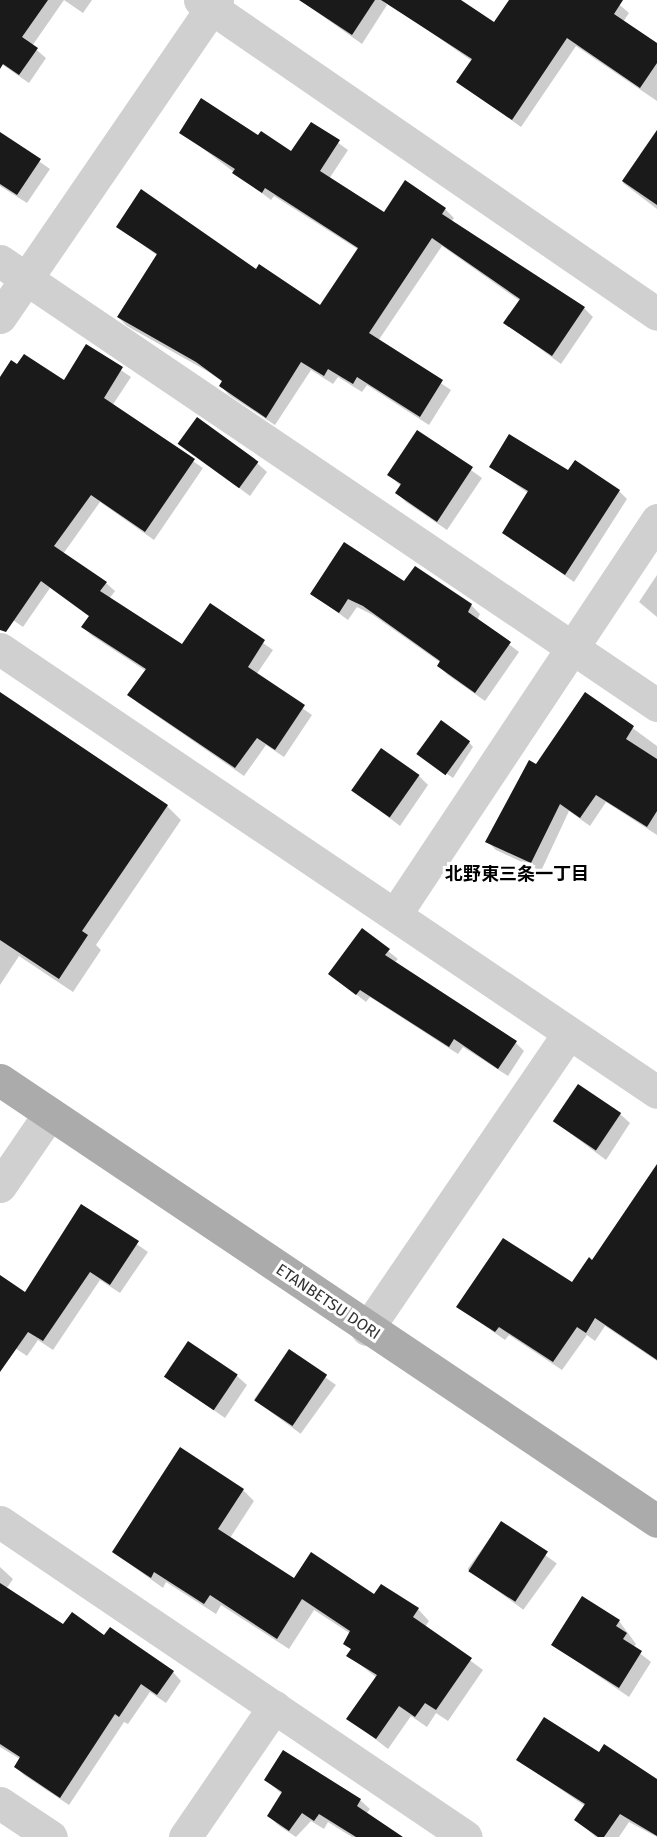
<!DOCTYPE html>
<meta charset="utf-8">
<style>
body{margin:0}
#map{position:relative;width:657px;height:1837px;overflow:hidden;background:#fff;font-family:"Fira Sans","Noto Sans JP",sans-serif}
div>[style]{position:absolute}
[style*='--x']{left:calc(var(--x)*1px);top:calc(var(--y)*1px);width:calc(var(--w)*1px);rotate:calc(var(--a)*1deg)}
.shadow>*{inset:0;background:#0003;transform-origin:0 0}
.building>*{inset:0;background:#1a1a1a;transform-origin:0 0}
.minor>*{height:33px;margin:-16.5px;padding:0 16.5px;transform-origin:16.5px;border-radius:16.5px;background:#d0d0d0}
.major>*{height:33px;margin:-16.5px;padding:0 16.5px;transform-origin:16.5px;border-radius:16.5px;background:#ababab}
span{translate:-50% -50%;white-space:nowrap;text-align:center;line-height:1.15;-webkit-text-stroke:6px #fff;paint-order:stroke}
.street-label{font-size:16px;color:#333}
.neighbourhood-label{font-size:18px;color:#000;font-weight:700}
</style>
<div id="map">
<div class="shadow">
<i style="clip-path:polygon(0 0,64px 0,32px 46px,46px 58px,29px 83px,0 63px)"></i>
<i style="clip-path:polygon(64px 0,92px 0,83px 13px)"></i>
<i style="clip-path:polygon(300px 0,382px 0,387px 5px,362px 44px)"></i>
<i style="clip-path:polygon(435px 0,458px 0,494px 24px,510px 0,614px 0,629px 13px,623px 22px,657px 45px,657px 101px,576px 46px,521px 127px,458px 82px,472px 61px,419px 24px)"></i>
<i style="clip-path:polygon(312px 124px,348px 150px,329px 179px,385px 214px,445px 209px,454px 218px,451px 222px,584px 308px,593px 317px,561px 364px,505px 323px,520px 301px,442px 246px,378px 341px,451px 390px,429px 425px,367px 385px,362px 392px,338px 377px,333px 384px,311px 370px,275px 425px,229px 395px,221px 386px,223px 382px,207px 371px,127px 326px,118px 317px,158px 256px,118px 227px,256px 271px,320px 307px,359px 250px,274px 196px,271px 200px,181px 132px,259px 137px,292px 153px)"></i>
<i style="clip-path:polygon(657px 133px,657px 209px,623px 183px)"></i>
<i style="clip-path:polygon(0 134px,50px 169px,27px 203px,0 186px)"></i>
<i style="clip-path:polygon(86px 346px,131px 377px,112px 406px,203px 468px,154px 540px,100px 502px,63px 554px,106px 583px,115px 591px,109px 599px,182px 646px,210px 605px,273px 650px,256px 675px,312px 715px,284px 757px,266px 745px,244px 776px,138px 703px,129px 695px,146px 671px,91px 635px,83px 627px,90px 617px,50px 588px,23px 627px,0 611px,0 381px,18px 366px,64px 382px)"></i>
<i style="clip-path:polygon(418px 432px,482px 478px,447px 530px,406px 502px,397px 493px,401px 486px,389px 475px)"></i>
<i style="clip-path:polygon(180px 444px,257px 463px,267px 472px,250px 496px)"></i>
<i style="clip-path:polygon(491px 467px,568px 472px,619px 491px,627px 499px,574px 582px,504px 533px,528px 493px)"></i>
<i style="clip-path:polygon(415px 568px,471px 605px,480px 614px,477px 620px,519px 652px,485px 701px,448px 675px,439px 666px,441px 663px,373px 615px,357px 607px,348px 620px,312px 594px,405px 583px)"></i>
<i style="clip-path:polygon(657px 575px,657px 617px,639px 602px)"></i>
<i style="clip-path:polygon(586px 694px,657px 746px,657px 835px,606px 802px,590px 826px,569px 811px,541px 871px,496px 850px,487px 841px)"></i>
<i style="clip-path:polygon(0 700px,167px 806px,181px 820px,96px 945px,101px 950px,73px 992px,19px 956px,0 985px)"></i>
<i style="clip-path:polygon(469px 742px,473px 747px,453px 778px,418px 754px)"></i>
<i style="clip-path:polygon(419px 776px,428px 785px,400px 826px,354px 791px)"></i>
<i style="clip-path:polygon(362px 930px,398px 959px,394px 963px,516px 1043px,524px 1051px,508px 1076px,463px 1047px,458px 1054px,370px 997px,366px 1002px,330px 974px)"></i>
<i style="clip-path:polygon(620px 1114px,630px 1123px,606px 1160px,555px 1122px)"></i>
<i style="clip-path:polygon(657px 1167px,657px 1361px,605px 1326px,595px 1341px,587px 1335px,562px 1370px,509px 1335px,505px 1340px,458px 1307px,572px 1284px,593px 1262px)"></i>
<i style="clip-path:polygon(82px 1206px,148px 1252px,120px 1293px,100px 1280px,53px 1350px,38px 1340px,27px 1356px,0 1338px,0 1280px,25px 1294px)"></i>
<i style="left:289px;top:1351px;width:58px;height:60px;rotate:36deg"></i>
<i style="clip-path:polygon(237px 1376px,247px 1385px,225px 1418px,166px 1377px)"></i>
<i style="clip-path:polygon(243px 1490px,254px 1501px,230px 1538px,294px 1580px,375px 1596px,418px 1609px,429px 1621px,425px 1627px,483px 1670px,448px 1721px,436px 1713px,427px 1727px,411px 1716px,388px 1749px,348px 1718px,377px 1678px,348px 1655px,352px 1650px,345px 1643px,351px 1634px,314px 1610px,289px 1649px,221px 1605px,216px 1614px,166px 1582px,163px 1588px,113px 1552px)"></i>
<i style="left:501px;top:1523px;width:69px;height:57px;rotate:36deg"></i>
<i style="clip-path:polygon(0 1567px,13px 1579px,6px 1589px,64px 1626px,105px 1638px,173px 1672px,181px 1681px,166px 1703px,150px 1692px,128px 1724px,124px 1722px,69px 1805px,24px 1775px,16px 1767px,20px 1759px,0 1747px)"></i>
<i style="clip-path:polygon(619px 1621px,636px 1644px,633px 1648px,651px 1662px,629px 1697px,553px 1645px)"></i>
<i style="clip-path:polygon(283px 1752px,360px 1800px,370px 1809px,366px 1814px,402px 1837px,352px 1837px,328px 1822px,324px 1829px,311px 1821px,296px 1837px,278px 1825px,269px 1816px,282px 1794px,266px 1780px)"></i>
<i style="clip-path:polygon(599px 1754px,657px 1781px,657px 1837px,629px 1822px,619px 1837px,596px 1837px,576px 1820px,585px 1806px,518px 1760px)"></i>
</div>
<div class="building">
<i style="clip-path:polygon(0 0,48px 0,22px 37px,38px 48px,19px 75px,3px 64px,0 69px)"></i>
<i style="clip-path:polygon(299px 0,375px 0,352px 35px)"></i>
<i style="clip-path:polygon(381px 0,461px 0,494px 22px,509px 0,623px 0,614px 14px,657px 43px,657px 63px,640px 88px,567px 38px,512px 120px,456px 82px,472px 59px)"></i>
<i style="clip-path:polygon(201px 98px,258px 135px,261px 131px,291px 151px,311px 122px,340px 140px,320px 171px,384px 212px,405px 180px,446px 208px,442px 214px,585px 307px,552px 356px,503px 323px,520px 299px,432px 238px,369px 333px,443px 380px,420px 417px,357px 377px,353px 384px,328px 369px,324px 376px,301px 362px,266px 418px,219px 386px,222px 381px,196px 362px,117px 317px,157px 254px,116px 227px,141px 189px,256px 269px,259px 264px,320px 305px,358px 248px,265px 188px,262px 193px,232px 173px,235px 169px,179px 133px)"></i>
<i style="clip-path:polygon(657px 130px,657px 205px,622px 181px)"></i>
<i style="clip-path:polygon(0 132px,41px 159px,17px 195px,0 184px)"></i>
<i style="clip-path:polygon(86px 344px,123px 367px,104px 398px,195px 459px,145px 532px,91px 495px,54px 546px,107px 582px,100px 591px,182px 644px,210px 603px,265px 640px,248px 667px,305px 705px,275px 750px,257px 738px,235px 768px,127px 695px,146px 669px,81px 627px,89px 616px,41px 581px,6px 632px,0 630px,0 377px,11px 360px,17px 364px,24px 354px,64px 380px)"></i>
<i style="left:197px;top:417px;width:76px;height:33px;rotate:36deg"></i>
<i style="clip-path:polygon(417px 430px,473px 467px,437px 522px,395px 493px,401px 484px,387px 475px)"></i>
<i style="clip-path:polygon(509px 434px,568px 470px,575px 460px,620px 490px,565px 575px,502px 533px,528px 491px,489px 467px)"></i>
<i style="clip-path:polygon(344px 542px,404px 581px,415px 566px,472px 604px,468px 612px,511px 642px,475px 693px,437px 666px,440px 661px,363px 606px,348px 599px,339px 613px,310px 594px)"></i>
<i style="clip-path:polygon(0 692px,168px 805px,82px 931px,88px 935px,59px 979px,0 940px)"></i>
<i style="clip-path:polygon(585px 692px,634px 726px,626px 739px,657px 759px,657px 811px,647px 827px,596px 795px,580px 818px,560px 804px,531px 863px,485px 842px,529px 760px,536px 764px)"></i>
<i style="left:441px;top:720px;width:36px;height:42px;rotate:36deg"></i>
<i style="left:381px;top:748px;width:47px;height:52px;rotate:35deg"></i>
<i style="clip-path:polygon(362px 928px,390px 949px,385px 955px,517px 1041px,498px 1069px,454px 1039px,449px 1047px,360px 990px,356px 995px,328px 974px)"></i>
<i style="left:578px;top:1084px;width:52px;height:45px;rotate:34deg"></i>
<i style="clip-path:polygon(657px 1164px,657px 1360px,595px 1318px,586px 1333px,577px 1327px,553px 1362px,499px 1327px,495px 1332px,456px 1307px,503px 1238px,572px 1282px,589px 1257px,592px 1260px)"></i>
<i style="clip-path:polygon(81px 1204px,139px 1241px,110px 1285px,90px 1272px,43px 1341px,28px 1332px,0 1372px,0 1275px,25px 1292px)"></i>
<i style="left:188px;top:1341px;width:60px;height:43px;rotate:34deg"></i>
<i style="left:289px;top:1349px;width:46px;height:62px;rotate:34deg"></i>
<i style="clip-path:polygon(180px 1447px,244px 1489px,218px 1529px,294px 1578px,311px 1552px,374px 1594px,381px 1584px,419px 1608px,413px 1617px,472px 1658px,436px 1710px,425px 1703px,415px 1717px,399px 1706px,376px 1739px,346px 1719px,377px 1675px,346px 1656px,351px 1649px,343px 1644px,350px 1631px,302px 1599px,277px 1639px,210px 1595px,204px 1604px,154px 1572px,151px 1578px,112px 1552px)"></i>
<i style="left:501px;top:1521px;width:56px;height:60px;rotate:33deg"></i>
<i style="clip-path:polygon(0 1583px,63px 1624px,72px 1612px,104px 1635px,110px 1627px,174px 1671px,157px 1695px,141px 1684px,119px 1717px,115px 1714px,60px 1798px,14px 1767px,20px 1757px,0 1744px)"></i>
<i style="clip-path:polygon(582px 1596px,620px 1620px,616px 1626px,627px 1633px,623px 1639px,642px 1651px,619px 1688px,551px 1645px)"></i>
<i style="clip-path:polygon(544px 1717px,599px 1752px,604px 1744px,657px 1779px,657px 1836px,620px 1814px,604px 1837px,598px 1837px,574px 1820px,585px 1804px,516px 1760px)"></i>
<i style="clip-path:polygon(283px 1750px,361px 1799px,357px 1806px,403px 1837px,356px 1837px,319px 1814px,314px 1821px,302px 1813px,289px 1831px,267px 1816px,282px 1792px,264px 1780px)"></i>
</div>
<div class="minor">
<i style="--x:200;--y:0;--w:554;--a:34.49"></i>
<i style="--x:0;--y:261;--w:793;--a:34.05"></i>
<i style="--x:0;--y:317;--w:384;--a:-55.6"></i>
<i style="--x:0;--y:649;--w:792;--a:33.99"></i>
<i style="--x:396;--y:913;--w:472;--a:-56.4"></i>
<i style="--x:0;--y:1186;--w:88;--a:-55.6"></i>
<i style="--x:367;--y:1329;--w:358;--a:-55.7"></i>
<i style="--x:0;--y:1522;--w:562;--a:34.06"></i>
<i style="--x:0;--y:1803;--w:61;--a:33.7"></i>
<i style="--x:185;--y:1837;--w:158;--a:-55.6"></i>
</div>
<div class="major">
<i style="--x:0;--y:1080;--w:791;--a:33.87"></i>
</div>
<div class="street-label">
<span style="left:328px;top:1302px;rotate:34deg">ETANBETSU DORI</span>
</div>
<div class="neighbourhood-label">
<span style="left:517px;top:874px">北野東三条一丁目</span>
</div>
</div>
